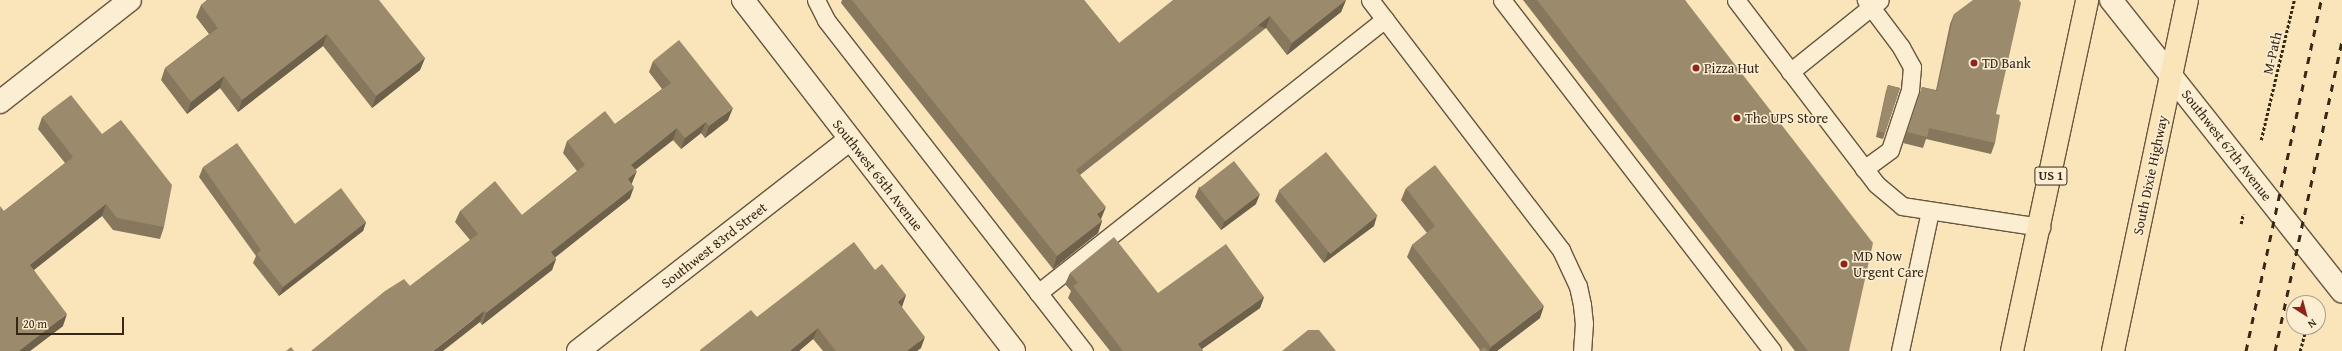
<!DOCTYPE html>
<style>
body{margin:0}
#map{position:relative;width:2342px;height:351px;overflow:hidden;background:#fae5ba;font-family:"Gentium Book Plus",serif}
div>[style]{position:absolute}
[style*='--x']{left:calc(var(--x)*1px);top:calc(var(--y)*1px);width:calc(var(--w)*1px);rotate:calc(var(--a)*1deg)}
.path>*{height:2.5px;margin-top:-1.25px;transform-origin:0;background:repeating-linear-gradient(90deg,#362717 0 3px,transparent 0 5px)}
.roads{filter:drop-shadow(1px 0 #675640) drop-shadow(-1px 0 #675640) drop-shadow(0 1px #675640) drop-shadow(0 -1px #675640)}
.service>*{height:17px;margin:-8.5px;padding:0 8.5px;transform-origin:8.5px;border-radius:8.5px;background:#fceed2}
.minor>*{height:22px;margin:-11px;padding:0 11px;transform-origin:11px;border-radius:11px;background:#fceed2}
.secondary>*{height:22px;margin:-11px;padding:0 11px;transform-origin:11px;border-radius:11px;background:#fceed2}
.trunk>*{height:22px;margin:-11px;padding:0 11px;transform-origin:11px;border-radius:11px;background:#fae5ba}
.rail>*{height:3px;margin-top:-1.5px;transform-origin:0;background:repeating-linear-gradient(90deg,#362717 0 7px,transparent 0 14px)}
.wall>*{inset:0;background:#86775d}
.shaded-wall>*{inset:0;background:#6d614c;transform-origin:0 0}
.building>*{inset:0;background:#9c8a6c;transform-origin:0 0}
.dots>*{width:11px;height:11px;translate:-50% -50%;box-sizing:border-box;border:2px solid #fceed2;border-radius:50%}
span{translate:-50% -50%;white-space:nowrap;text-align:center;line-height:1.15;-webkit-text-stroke:3px #fceed2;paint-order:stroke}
.shield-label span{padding:1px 3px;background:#fceed2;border:1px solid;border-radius:3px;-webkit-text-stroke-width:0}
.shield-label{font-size:13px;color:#362717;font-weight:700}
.street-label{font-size:14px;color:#362717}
.poi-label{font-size:14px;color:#362717}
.left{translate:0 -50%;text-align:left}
.north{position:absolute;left:2286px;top:295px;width:40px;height:40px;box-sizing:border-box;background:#fceed2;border:1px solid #ad9e87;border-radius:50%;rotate:144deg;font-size:11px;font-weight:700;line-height:16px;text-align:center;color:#362717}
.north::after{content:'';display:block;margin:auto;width:14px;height:18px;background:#8f2418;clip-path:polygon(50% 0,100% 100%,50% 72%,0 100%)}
.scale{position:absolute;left:16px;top:317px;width:108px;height:18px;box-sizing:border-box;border:2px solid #362717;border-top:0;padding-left:5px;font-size:12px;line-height:14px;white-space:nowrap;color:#362717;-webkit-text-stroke:3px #fceed2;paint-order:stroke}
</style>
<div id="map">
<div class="path">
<i style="--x:2261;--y:140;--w:144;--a:-76.7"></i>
<i style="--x:2241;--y:224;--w:10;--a:-79"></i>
<i style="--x:2300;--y:351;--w:20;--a:-75"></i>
</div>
<div class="roads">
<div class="service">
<i style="--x:816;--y:0;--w:22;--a:63"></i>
<i style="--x:826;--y:20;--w:420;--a:52.1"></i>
<i style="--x:1370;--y:0;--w:315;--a:52.6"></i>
<i style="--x:1561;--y:250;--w:40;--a:65"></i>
<i style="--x:1578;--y:286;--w:19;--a:78"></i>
<i style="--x:1582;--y:305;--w:18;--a:84"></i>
<i style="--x:1584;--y:323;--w:28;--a:94"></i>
<i style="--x:1502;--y:0;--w:443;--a:52.4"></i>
<i style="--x:1736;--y:0;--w:231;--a:52.7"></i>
<i style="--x:1876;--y:184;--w:34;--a:40"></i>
<i style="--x:1902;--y:206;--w:141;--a:8.6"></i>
<i style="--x:1790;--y:72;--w:104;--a:-38.7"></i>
<i style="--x:1871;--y:7;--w:9;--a:-126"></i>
<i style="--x:1864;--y:169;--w:32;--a:-36"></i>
<i style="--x:1890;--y:150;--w:63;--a:-71.6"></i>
<i style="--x:1910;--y:90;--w:23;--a:-85"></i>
<i style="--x:1912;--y:67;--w:23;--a:-119"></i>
<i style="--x:1901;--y:47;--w:50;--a:-126.9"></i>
<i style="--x:1871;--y:7;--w:11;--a:-38"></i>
<i style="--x:1038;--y:293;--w:442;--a:-38.3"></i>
<i style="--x:1900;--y:351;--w:143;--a:-77.9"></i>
</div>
<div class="minor">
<i style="--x:743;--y:0;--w:443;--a:52.3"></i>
<i style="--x:0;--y:102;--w:165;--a:-38.1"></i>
<i style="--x:578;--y:351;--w:345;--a:-37.9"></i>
</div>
<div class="secondary">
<i style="--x:2111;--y:0;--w:372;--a:51.6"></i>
</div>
<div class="trunk">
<i style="--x:2012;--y:351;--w:359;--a:-77.9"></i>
<i style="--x:2113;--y:351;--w:359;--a:-78.1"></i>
</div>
</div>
<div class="rail">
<i style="--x:2246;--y:351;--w:359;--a:-77.9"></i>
<i style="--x:2275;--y:351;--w:318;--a:-77.8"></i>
</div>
<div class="wall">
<i style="clip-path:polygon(207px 0,425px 58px,420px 70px,372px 108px,323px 46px,238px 112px,220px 88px,187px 114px,161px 80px,165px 68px,209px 34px,196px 17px,201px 5px)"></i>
<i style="clip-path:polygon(842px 0,1084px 0,1119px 43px,1346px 0,1341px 12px,1287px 55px,1266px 28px,1080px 175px,1102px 221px,1098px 233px,1053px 269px,841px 3px)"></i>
<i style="clip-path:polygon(1523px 0,1685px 0,1849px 351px,1795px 351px)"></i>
<i style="clip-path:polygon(1954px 14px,1996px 114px,1995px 143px,1991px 154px,1926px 139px,1923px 148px,1903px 143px,1922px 87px,1936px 90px,1950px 24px)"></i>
<i style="clip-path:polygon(653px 61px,728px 120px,705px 138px,701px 133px,681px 149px,673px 140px,635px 170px,632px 183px,630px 198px,555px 257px,556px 259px,552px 270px,482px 325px,480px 322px,410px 286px,470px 240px,455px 222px,460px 211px,522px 215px,577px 171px,563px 153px,567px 141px,615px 124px,662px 89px,649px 72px)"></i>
<i style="clip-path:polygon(1888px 85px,1900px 88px,1883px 139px,1876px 137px,1886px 91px)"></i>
<i style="clip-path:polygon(42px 117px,164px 227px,160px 239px,113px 230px,102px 216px,34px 270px,63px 326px,30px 351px,0 351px,4px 211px,65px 163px,38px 129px)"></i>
<i style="clip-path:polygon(203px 167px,295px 224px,366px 222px,363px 231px,279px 296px,253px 263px,256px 256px,199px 177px)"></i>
<i style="clip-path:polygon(1199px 187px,1256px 204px,1221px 230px,1195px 197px)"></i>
<i style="clip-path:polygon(1406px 188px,1540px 318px,1497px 351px,1479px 351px,1480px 350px,1407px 257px,1412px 245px,1427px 233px,1401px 200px)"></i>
<i style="clip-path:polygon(1279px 191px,1374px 226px,1324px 263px,1275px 201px)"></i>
<i style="clip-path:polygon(875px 270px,906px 295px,902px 307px,921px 348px,917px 351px,823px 351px,813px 339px,799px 351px,700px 351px,757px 317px)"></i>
<i style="clip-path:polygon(1070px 273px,1158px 293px,1264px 297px,1260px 308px,1202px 349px,1203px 351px,1110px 351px,1068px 298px,1071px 291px,1065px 284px)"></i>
</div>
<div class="shaded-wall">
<i style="clip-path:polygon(1346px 0,1341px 12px,1287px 55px,1292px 43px)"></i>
<i style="left:1270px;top:16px;width:13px;height:248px;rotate:108deg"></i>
<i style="clip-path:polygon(327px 34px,323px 46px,238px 112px,242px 100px)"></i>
<i style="clip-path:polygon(425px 58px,420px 70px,372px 108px,376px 96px)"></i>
<i style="clip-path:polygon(224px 76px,220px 88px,187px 114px,191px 102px)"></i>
<i style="clip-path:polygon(733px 108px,728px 120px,705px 138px,709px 126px)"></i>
<i style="clip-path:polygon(706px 122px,701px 133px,681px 149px,685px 138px)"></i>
<i style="clip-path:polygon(677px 128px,673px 140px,627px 176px,631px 165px)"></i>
<i style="clip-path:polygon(637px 171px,632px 183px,623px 190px,628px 179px)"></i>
<i style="clip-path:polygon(634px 187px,630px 198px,547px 264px,551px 252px)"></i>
<i style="clip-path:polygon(1260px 194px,1256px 204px,1221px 230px,1225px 220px)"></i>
<i style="clip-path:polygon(106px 204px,102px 216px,26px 276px,30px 265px)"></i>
<i style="clip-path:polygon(1106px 207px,1101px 219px,1093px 226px,1097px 214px)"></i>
<i style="clip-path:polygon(1377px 216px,1374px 226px,1324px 263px,1328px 252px)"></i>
<i style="clip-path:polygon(1102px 221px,1098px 233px,1053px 269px,1057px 256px)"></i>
<i style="clip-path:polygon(366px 222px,363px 231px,279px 296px,283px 287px)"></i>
<i style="clip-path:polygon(556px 259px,552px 270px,482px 325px,486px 313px)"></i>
<i style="clip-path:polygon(906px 295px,902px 306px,894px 313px,898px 302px)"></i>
<i style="clip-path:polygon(1264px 297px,1260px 308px,1199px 351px,1198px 344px)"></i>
<i style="clip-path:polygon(1544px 306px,1540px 318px,1497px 351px,1489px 351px,1491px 347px)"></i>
<i style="clip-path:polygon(484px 311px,480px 322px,443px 351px,433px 351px)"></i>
<i style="clip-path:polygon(67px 314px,63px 326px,30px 351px,19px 351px)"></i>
<i style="clip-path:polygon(818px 328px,813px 339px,799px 351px,790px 351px)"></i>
<i style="clip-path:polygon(925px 337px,921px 348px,917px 351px,907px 351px)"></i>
</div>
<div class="building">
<i style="clip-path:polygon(207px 0,379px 0,425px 58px,376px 96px,327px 34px,242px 100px,224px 76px,191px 102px,165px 68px,218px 28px,201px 5px)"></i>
<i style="clip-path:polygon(852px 0,1084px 0,1119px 43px,1173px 0,1346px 0,1292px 43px,1270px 16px,1076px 170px,1106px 207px,1097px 214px,1102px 221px,1057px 256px)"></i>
<i style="clip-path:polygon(1537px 0,1685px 0,1873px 243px,1849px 351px,1808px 351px)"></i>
<i style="clip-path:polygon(1973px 0,2019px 0,2021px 3px,1996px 114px,2000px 115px,1995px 143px,1929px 128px,1927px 137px,1907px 132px,1922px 87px,1937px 91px,1954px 14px)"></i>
<i style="clip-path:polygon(679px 40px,733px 108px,709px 126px,706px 122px,685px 138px,677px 128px,631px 165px,637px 171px,628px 179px,634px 187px,551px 252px,556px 259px,486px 313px,484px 311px,433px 351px,311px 351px,385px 291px,404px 279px,410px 286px,478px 234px,460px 211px,495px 181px,522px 215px,585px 165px,567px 141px,605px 111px,615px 124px,671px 83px,653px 61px)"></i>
<i style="clip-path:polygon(1888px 85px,1900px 88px,1885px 133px,1878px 131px)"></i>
<i style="clip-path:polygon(71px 95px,102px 134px,121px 120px,172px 185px,164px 227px,117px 218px,106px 204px,30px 265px,67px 314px,19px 351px,0 351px,0 206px,4px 211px,73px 157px,42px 117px)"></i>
<i style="clip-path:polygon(237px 143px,295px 224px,341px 188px,366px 222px,283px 287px,257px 254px,261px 250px,203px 167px)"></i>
<i style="left:1326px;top:152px;width:82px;height:61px;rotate:51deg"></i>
<i style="left:1234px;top:161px;width:42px;height:44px;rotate:52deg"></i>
<i style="clip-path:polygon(1435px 165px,1544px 306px,1491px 347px,1412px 245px,1435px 226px,1406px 188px)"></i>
<i style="clip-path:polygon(1114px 237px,1158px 293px,1226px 244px,1264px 297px,1198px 344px,1203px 351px,1123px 351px,1073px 286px,1078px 283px,1070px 273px)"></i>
<i style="clip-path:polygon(854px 242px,875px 270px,882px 264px,906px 295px,898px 302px,925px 337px,907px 351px,836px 351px,818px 328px,790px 351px,700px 351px,700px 350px,751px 310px,757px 317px)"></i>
<i style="clip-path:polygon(1308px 330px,1319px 330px,1336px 351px,1282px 351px)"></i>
<i style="clip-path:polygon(291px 347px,294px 351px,286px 351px)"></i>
<i style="clip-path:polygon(1484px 347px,1488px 351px,1479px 351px)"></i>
</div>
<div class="dots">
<i style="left:1974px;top:63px;background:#8f2418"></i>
<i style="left:1696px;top:68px;background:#8f2418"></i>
<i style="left:1737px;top:118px;background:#8f2418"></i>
<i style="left:1844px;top:264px;background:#8f2418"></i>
</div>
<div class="shield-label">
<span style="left:2051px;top:176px">US 1</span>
</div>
<div class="street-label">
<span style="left:2272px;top:53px;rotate:-77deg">M-Path</span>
<span style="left:2227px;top:145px;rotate:52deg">Southwest 67th Avenue</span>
<span style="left:878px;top:175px;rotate:52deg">Southwest 65th Avenue</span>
<span style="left:2150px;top:175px;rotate:-78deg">South Dixie Highway</span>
<span style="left:714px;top:245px;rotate:-38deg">Southwest 83rd Street</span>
</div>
<div class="poi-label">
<span class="left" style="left:1982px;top:63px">TD Bank</span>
<span class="left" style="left:1704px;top:68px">Pizza Hut</span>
<span class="left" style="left:1745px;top:118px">The UPS Store</span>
<span class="left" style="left:1853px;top:264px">MD Now<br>Urgent Care</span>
</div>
<div class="north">N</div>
<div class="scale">20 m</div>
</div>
